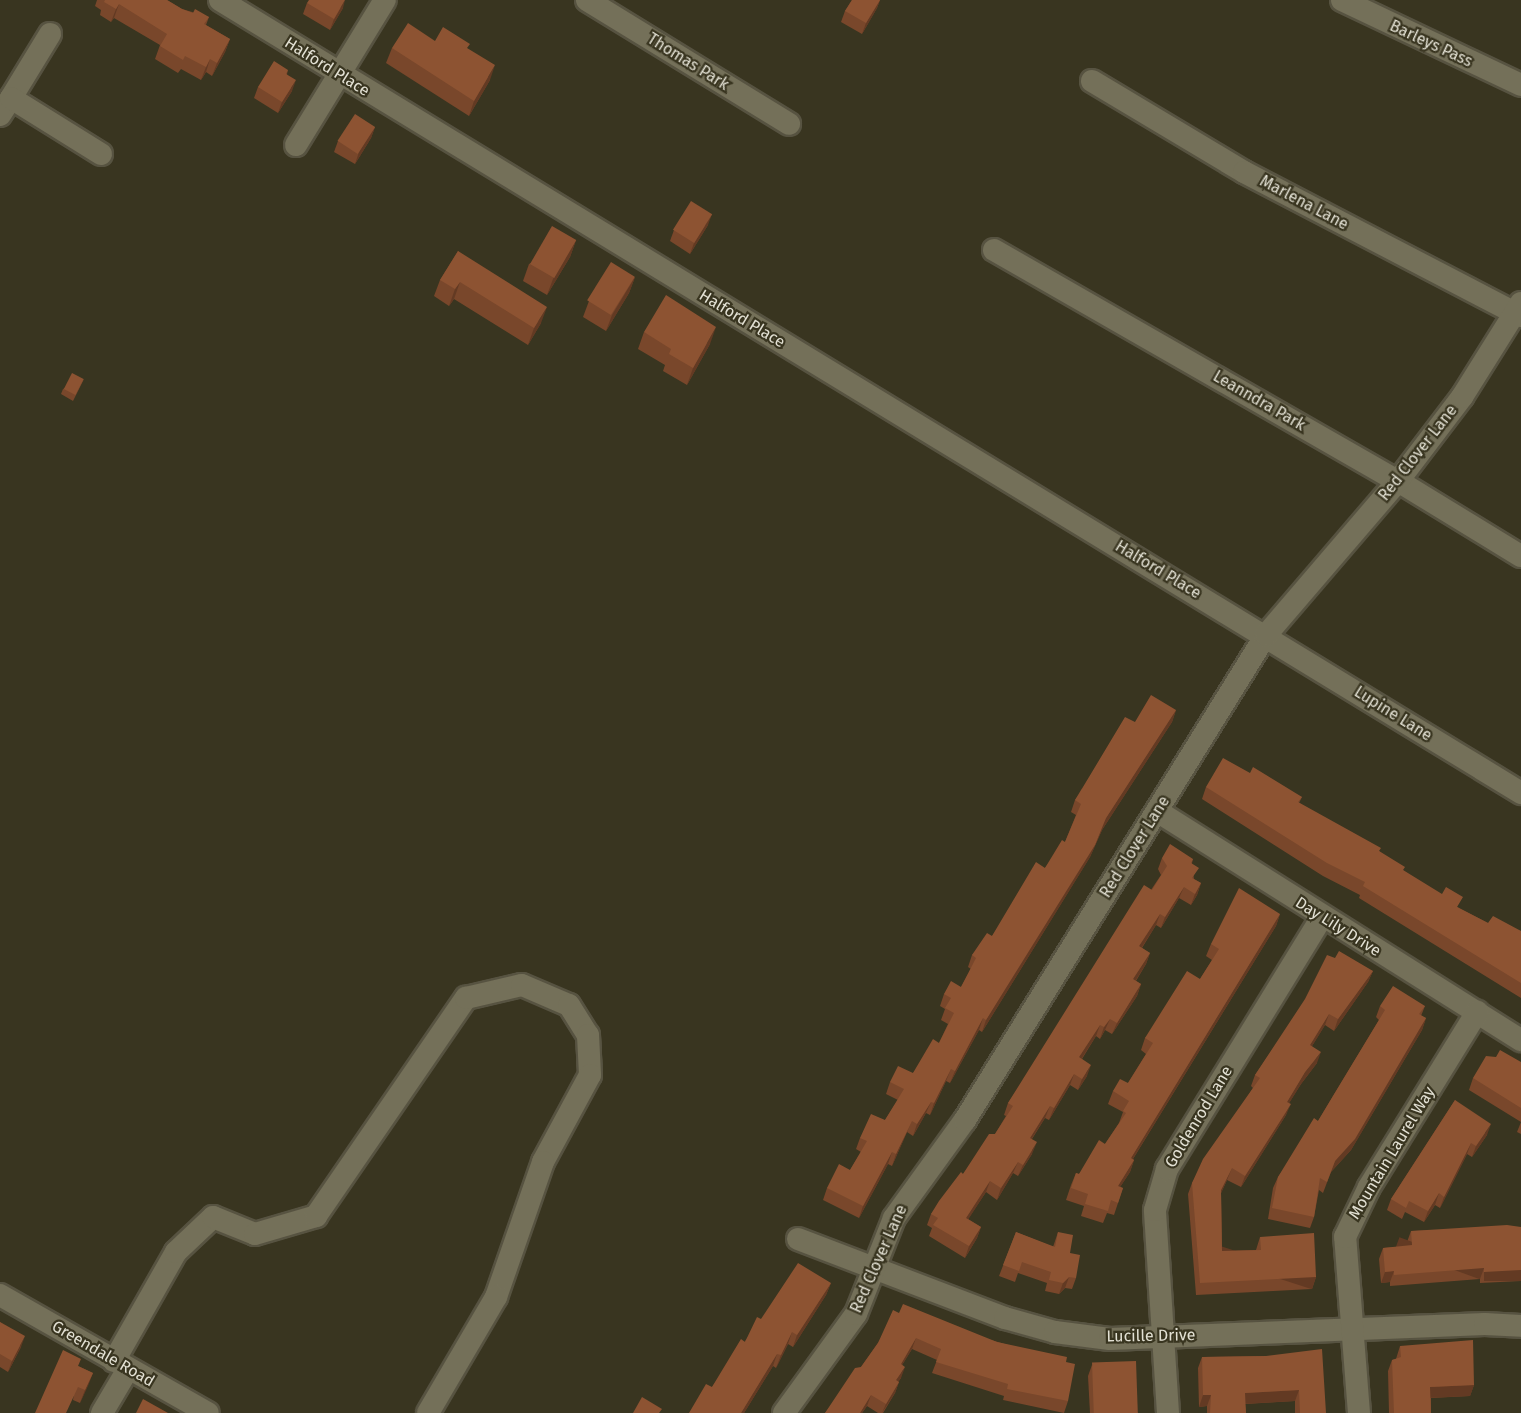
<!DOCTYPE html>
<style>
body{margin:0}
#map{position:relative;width:1521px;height:1413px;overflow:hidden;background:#393520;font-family:"Fira Sans",sans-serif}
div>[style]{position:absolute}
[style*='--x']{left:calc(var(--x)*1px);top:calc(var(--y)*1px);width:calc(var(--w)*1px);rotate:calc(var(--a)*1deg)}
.roads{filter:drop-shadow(2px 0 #575341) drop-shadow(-2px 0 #575341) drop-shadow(0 2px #575341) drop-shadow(0 -2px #575341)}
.minor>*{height:22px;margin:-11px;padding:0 11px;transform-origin:11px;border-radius:11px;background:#747059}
.wall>*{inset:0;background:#79472b}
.shaded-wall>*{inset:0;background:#633a23;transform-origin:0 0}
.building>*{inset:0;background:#8d5332;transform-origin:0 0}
span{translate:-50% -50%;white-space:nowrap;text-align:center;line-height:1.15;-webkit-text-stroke:4.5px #393520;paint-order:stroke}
.street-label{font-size:16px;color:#e3e1d4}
</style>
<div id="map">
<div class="roads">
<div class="minor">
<i style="--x:220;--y:0;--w:1524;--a:31.36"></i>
<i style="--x:587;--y:0;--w:237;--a:31.5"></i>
<i style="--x:1342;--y:0;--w:198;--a:25.4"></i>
<i style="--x:1092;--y:81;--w:177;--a:30.9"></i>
<i style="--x:1244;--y:172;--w:312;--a:27.5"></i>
<i style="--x:11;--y:98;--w:75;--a:-58.6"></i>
<i style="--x:0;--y:115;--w:20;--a:-57"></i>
<i style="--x:11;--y:98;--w:106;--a:31.9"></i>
<i style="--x:296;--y:145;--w:170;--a:-58.5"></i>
<i style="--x:994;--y:250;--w:465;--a:29.8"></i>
<i style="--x:1398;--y:481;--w:144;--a:31.4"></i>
<i style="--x:1157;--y:811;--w:430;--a:32.2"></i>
<i style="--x:798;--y:1239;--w:222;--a:20.9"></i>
<i style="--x:1005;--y:1318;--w:52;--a:15.6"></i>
<i style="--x:1055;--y:1332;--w:55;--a:7.3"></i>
<i style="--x:1110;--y:1339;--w:375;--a:-2.3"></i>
<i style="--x:1485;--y:1324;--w:36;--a:3"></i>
<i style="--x:0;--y:1295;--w:239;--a:29.6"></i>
<i style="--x:114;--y:1361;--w:125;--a:-60.4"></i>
<i style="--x:176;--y:1252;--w:51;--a:-43.4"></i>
<i style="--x:213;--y:1217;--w:45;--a:22"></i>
<i style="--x:255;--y:1234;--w:64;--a:-16.4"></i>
<i style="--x:316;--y:1216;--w:265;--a:-55.5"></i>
<i style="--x:466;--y:998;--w:57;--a:-13.1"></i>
<i style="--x:522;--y:985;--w:51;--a:23.1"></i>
<i style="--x:569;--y:1005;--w:36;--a:58"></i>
<i style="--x:588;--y:1035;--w:40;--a:87.1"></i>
<i style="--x:590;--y:1075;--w:99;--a:118.4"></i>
<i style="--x:543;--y:1162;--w:143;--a:109.2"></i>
<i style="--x:496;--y:1297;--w:134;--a:120.4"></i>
<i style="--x:102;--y:1413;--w:51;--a:-59.4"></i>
<i style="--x:784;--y:1413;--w:122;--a:-54"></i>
<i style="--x:856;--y:1314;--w:103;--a:-68.4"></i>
<i style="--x:894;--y:1218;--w:121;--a:-54.1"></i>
<i style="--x:965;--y:1120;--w:571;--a:-58.18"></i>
<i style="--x:1266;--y:635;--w:203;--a:-49.4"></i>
<i style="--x:1398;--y:481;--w:106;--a:-52.7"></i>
<i style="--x:1462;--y:397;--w:111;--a:-57.9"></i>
<i style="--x:1168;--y:1413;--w:203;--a:-93.7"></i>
<i style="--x:1155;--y:1210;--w:43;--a:-73.7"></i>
<i style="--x:1167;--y:1169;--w:296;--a:-58.4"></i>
<i style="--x:1359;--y:1413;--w:177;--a:-94.5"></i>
<i style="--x:1345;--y:1237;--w:55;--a:-64.4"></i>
<i style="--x:1369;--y:1187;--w:206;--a:-58.3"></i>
</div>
</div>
<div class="wall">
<i style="clip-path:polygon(97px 0,167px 0,182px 9px,209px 17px,206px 25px,230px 39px,225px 52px,212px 76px,206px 72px,201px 80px,181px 69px,178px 73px,155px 59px,160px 45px,114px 18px,111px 22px,100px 15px,101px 10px,95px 6px)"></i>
<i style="clip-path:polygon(852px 0,880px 0,877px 8px,862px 34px,841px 22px,845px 11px)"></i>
<i style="clip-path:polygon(307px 3px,343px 8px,330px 30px,303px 14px)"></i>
<i style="clip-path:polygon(435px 41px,468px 49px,490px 80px,469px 116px,386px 63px,392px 48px)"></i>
<i style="clip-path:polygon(288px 70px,287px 74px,292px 91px,278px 113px,254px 98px,258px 87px)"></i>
<i style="clip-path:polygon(375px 127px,371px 138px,355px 164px,334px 152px,338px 141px)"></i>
<i style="clip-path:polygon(708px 225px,690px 254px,670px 241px,674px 230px)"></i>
<i style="clip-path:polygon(576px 240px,570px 257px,547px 295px,523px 281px,529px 264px)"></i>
<i style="clip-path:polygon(458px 251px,541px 323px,528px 345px,454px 299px,449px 306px,434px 296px,440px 280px)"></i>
<i style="clip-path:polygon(635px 277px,629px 293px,606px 331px,583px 317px,589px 301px)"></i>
<i style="clip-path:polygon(644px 332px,710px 344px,687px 385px,663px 371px,665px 365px,638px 349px)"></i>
<i style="clip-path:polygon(84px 379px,73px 401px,61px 394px,63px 389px)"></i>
<i style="clip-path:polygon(1176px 710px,1172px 722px,1102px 830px,1090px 857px,982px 1032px,979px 1030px,950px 1083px,946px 1081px,930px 1115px,926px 1113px,913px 1136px,907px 1132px,892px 1166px,888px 1164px,859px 1218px,823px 1200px,827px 1188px,850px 1170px,861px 1152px,856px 1149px,860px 1138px,885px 1120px,898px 1100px,886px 1094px,890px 1082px,913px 1073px,939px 1043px,948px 1024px,941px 1020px,945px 1009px,940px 1006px,944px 994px,961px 987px,971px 969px,968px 967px,972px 955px,992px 936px,1065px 842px,1076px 815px,1071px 812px,1075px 800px,1135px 722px)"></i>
<i style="clip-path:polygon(1250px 773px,1302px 797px,1299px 803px,1379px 851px,1404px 871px,1459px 908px,1488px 923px,1521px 931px,1521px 998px,1359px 898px,1360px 895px,1323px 876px,1202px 799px,1206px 787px)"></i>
<i style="clip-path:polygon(1162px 858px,1193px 859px,1192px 863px,1194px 879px,1201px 883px,1197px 895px,1191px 905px,1179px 898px,1161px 928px,1156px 925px,1142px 948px,1150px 953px,1146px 964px,1136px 981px,1141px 984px,1137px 996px,1112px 1034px,1105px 1030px,1100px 1039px,1096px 1036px,1082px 1059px,1087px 1076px,1078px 1090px,1070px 1085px,1049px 1120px,1045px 1118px,1032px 1139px,1032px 1154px,1018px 1176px,1013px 1173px,997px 1200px,986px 1192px,968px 1219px,981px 1227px,977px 1238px,965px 1258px,929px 1236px,932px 1228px,927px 1225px,931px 1214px,995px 1134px,1006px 1116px,1004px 1115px,1008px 1103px,1161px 875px,1158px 869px)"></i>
<i style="clip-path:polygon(1280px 914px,1276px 926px,1133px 1159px,1134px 1160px,1130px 1172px,1120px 1187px,1123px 1188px,1114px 1215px,1107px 1213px,1103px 1223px,1081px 1216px,1084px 1206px,1066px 1200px,1071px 1185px,1076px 1173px,1079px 1174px,1105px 1144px,1119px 1123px,1123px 1112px,1108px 1104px,1113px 1091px,1128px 1083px,1146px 1054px,1141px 1050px,1145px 1038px,1200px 979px,1212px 960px,1206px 956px,1211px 944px)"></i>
<i style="clip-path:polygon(1335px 958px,1373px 971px,1368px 982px,1334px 1031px,1325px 1025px,1312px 1046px,1317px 1063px,1301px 1084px,1289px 1103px,1286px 1115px,1241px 1187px,1227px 1180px,1221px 1193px,1222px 1251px,1256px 1250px,1260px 1237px,1316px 1277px,1312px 1289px,1196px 1295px,1188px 1194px,1192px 1183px,1253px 1088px,1251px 1086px,1255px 1075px)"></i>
<i style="clip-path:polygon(1380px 1006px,1425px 1006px,1421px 1016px,1426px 1018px,1422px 1030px,1351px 1150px,1331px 1172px,1323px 1193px,1319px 1190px,1314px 1217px,1310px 1228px,1268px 1219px,1273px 1188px,1278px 1177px,1318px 1121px,1333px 1096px,1379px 1020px,1376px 1017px)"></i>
<i style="clip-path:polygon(1521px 1062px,1521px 1134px,1517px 1132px,1521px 1122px,1469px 1090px,1473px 1078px)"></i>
<i style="clip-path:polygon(1455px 1100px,1487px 1135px,1472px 1157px,1467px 1154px,1440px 1208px,1435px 1205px,1424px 1222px,1405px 1212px,1402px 1219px,1387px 1210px,1391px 1199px)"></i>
<i style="clip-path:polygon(1521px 1227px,1521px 1281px,1480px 1283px,1480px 1279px,1390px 1286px,1390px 1282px,1381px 1283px,1379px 1259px,1383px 1248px,1407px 1246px,1407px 1242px,1411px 1231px)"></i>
<i style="clip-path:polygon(1016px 1232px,1053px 1247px,1058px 1232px,1070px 1253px,1076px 1278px,1072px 1289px,1065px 1288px,1059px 1294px,1045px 1291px,1047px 1283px,1018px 1273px,1015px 1282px,999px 1276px)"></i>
<i style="clip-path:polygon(831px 1283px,826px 1295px,793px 1347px,788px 1344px,776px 1368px,773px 1366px,744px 1413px,689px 1413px,712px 1387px,761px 1319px)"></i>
<i style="clip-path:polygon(899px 1313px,1066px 1362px,1068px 1401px,1064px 1413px,1003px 1400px,1004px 1396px,932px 1373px,937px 1360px,912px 1349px,902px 1365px,901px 1378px,898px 1382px,899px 1382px,895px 1393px,883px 1413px,878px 1413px,867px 1406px,862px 1413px,825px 1413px,861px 1367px)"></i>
<i style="clip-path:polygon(0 1322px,21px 1347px,8px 1372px,0 1367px)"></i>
<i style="clip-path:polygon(1400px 1346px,1474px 1385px,1470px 1396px,1431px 1398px,1431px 1413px,1389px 1413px,1388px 1371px,1392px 1360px,1396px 1359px)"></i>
<i style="clip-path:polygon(1266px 1356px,1326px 1413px,1295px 1413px,1295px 1401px,1245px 1404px,1246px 1413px,1207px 1413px,1207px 1406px,1199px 1407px,1198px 1368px,1202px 1357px)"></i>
<i style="clip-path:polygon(1092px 1365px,1138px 1413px,1090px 1413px,1088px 1376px)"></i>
<i style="clip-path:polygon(78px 1366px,93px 1373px,80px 1403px,73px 1400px)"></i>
</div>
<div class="shaded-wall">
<i style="clip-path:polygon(345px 0,343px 8px,330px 30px,334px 19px)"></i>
<i style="clip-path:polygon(880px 0,877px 8px,862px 34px,866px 23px)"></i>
<i style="clip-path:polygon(119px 4px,114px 18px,111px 22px,116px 9px)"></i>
<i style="clip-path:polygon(230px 39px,225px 52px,212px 76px,217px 63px)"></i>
<i style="clip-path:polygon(210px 59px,206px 72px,201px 80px,206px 67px)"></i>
<i style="clip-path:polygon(495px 65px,490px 80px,469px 116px,474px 101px)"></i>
<i style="clip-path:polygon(296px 80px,292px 91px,278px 113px,282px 102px)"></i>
<i style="clip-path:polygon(375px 127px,371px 138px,355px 164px,359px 152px)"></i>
<i style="clip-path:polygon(712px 214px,708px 225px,690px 254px,694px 243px)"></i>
<i style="clip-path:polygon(576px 240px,570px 257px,547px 295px,553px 279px)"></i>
<i style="clip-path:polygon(635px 277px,629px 293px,606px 331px,612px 315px)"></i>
<i style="clip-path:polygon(460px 282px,454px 299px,449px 306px,455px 289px)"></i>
<i style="clip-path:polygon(547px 307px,541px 323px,528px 345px,534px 328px)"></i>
<i style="clip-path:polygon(716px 327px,710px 344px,687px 385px,693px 368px)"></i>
<i style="clip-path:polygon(1176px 710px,1172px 722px,1102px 830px,1090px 857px,982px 1032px,986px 1020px,1106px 818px)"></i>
<i style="clip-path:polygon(1201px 883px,1197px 895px,1191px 905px,1195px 894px)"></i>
<i style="clip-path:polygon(1184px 887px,1179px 898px,1161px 928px,1165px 917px)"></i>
<i style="clip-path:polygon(1160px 914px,1156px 925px,1135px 958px,1139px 946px)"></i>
<i style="clip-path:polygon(1280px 914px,1276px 926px,1126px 1170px,1131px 1158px)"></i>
<i style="clip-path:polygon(1150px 953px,1146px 964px,1129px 991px,1133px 979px)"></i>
<i style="clip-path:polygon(1373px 971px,1368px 982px,1334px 1031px,1338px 1019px)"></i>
<i style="clip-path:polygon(1141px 984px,1137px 996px,1112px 1034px,1117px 1023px)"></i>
<i style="clip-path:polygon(1329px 1014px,1325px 1025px,1306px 1056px,1310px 1045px)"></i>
<i style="clip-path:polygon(983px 1018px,979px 1030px,950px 1083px,955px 1071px)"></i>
<i style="clip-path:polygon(1426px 1018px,1422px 1030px,1351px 1150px,1331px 1172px,1323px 1193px,1335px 1161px)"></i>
<i style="clip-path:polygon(1110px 1019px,1105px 1030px,1100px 1039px,1104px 1027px)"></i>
<i style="clip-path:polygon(1100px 1025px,1096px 1036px,1075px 1069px,1079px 1057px)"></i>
<i style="clip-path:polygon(1321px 1052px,1317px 1063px,1301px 1084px,1283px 1113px,1287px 1102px,1305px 1072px)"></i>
<i style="clip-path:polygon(1091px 1065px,1087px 1076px,1078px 1090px,1082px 1079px)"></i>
<i style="clip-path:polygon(951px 1069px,946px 1081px,930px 1115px,934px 1103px)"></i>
<i style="clip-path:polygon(1074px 1074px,1070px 1085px,1049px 1120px,1054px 1108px)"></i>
<i style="clip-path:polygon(931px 1102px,926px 1113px,913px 1136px,917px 1124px)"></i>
<i style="clip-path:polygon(1291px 1104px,1286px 1115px,1241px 1187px,1245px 1176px)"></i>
<i style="clip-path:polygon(1050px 1106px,1045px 1118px,1025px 1149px,1030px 1138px)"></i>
<i style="clip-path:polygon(912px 1121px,907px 1132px,892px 1166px,896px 1154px)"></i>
<i style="clip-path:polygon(1491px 1124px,1487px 1135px,1472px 1157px,1476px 1146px)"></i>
<i style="clip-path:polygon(1037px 1142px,1032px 1154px,1018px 1176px,1023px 1165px)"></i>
<i style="clip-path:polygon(1471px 1143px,1467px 1154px,1440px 1208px,1444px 1197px)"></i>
<i style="clip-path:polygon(892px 1152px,888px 1164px,859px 1218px,863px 1206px)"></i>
<i style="clip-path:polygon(1134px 1160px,1130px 1172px,1113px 1198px,1118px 1186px)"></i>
<i style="clip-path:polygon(1018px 1162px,1013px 1173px,997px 1200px,1001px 1188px)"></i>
<i style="clip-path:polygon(1232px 1168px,1227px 1180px,1217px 1202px,1221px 1190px)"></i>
<i style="clip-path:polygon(990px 1181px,986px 1192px,962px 1229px,966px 1218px)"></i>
<i style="clip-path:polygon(1439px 1193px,1435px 1205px,1424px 1222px,1428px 1211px)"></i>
<i style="clip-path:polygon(981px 1227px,977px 1238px,965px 1258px,969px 1246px)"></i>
<i style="left:1484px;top:1268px;width:12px;height:90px;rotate:110deg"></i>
<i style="left:1521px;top:1270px;width:11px;height:37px;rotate:90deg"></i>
<i style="clip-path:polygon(1394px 1271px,1390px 1282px,1381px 1283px,1385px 1272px)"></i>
<i style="clip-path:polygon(1069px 1277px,1065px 1288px,1059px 1294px,1063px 1283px)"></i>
<i style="left:1316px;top:1277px;width:13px;height:116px;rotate:108deg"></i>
<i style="clip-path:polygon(831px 1283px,826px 1295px,793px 1347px,797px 1335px)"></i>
<i style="clip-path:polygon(792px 1332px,788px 1344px,776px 1368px,781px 1355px)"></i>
<i style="clip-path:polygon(25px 1336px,21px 1347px,8px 1372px,12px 1361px)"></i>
<i style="clip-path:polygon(916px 1338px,912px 1349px,896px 1375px,901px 1364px)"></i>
<i style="clip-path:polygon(777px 1354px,773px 1366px,744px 1413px,741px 1413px)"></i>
<i style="clip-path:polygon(905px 1367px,901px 1378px,892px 1391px,896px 1380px)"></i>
<i style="clip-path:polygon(93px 1373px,88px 1386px,80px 1403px,85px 1390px)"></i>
<i style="clip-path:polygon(899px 1382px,895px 1393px,882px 1413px,886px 1404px)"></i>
<i style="clip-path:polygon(1474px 1385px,1470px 1396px,1426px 1398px,1430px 1387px)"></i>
<i style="clip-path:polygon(1299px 1390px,1295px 1401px,1241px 1404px,1245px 1393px)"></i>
<i style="clip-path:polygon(871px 1395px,867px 1406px,862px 1413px,860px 1413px)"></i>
<i style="clip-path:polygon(1203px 1395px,1211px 1395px,1207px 1406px,1199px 1407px)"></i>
</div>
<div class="building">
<i style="clip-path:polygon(105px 0,167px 0,182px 9px,193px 13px,195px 9px,209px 17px,204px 24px,230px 39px,217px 63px,210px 59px,206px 67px,185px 56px,183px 60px,160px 46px,167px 34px,119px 4px,116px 9px,104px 2px)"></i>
<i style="clip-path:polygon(309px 0,345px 0,334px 19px,307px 3px)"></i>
<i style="clip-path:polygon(852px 0,880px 0,866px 23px,845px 11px)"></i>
<i style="clip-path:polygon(408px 23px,435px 41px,443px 27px,470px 44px,467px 48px,495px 65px,474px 101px,392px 48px)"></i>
<i style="clip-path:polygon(274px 61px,288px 70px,286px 74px,296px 80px,282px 102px,258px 87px)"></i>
<i style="left:355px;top:114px;width:24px;height:32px;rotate:33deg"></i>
<i style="left:691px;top:201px;width:25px;height:34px;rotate:32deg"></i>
<i style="left:552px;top:226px;width:28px;height:44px;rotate:30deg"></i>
<i style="clip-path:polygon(458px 251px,547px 307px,534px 328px,460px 282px,455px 289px,440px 280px)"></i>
<i style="left:611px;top:262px;width:28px;height:45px;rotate:32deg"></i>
<i style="clip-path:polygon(666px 295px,716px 327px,693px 368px,669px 354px,671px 349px,644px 332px)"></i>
<i style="left:72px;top:373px;width:13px;height:18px;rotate:27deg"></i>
<i style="clip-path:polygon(1151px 695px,1176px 710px,1106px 818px,1095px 845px,986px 1020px,983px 1018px,955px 1071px,951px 1069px,934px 1103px,931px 1102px,917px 1124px,912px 1121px,896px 1154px,892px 1152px,863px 1206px,827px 1188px,839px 1164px,850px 1170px,867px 1141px,860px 1138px,871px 1114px,885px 1120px,904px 1089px,890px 1082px,898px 1066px,913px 1073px,933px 1039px,939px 1043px,954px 1013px,945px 1008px,951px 998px,944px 994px,951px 981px,961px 987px,976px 958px,972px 955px,987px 933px,992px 936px,1036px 862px,1045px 868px,1062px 840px,1065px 842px,1081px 804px,1075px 800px,1089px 777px,1125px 717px,1135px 722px)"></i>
<i style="clip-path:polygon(1223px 758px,1250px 773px,1253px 767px,1302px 797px,1298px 802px,1381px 848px,1379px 851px,1405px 867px,1403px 870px,1442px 894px,1446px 887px,1463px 897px,1457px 907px,1488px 923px,1493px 916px,1521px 931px,1521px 983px,1363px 886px,1365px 882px,1327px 863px,1206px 787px)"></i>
<i style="clip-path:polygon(1170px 844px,1193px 859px,1191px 863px,1199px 868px,1192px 878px,1201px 883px,1195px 894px,1184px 887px,1165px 917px,1160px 914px,1139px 946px,1150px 953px,1133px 979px,1141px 984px,1117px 1023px,1110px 1019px,1104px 1027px,1100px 1025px,1079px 1057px,1091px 1065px,1082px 1079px,1074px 1074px,1054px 1108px,1050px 1106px,1030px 1138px,1037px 1142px,1023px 1165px,1018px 1162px,1001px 1188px,990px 1181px,966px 1218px,981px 1227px,969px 1246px,933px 1225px,938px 1218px,931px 1214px,939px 1201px,961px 1172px,963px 1174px,989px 1134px,995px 1134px,1013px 1106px,1008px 1103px,1144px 885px,1152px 890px,1167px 866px,1162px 858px)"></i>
<i style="clip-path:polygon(1239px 888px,1280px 914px,1131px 1158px,1134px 1160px,1118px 1186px,1123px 1188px,1118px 1203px,1111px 1200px,1108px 1211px,1085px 1204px,1088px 1194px,1071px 1188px,1076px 1173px,1079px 1174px,1099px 1140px,1105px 1144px,1126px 1113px,1123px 1111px,1129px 1101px,1113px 1091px,1120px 1079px,1128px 1083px,1153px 1043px,1145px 1038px,1187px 971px,1200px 979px,1219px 949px,1211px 944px)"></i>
<i style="clip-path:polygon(1339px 951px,1373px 971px,1338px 1019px,1329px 1014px,1310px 1045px,1321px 1052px,1305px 1072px,1287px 1102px,1291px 1104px,1245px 1176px,1232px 1168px,1221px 1190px,1222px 1251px,1261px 1250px,1260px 1237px,1314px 1233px,1316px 1277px,1200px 1283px,1192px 1183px,1203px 1159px,1260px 1078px,1255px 1075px,1305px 999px,1327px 955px,1335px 958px)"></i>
<i style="clip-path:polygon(1393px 986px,1425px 1006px,1419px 1014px,1426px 1018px,1355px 1139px,1335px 1161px,1327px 1182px,1320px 1178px,1314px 1217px,1272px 1208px,1278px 1177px,1314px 1118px,1318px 1121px,1333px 1096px,1385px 1010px,1380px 1006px)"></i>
<i style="clip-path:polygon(1500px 1050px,1521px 1062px,1521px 1108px,1473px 1078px,1486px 1056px,1496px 1057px)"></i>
<i style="clip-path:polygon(1455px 1100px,1491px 1124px,1476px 1146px,1471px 1143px,1444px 1197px,1439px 1193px,1428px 1211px,1409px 1201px,1406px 1208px,1391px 1199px)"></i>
<i style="clip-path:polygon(1507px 1225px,1521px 1227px,1521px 1270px,1484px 1272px,1484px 1268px,1394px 1275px,1394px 1271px,1385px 1272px,1383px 1248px,1412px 1245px,1411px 1231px)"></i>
<i style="clip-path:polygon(1016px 1232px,1055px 1247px,1058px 1232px,1073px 1235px,1070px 1253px,1080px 1255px,1076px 1278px,1069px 1277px,1063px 1283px,1049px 1280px,1051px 1272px,1022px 1262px,1019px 1271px,1003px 1265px)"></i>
<i style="clip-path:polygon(798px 1263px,831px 1283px,797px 1335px,792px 1332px,781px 1355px,777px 1354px,741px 1413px,689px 1413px,706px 1384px,712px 1387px,741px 1339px,745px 1342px,757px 1317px,761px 1319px)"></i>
<i style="clip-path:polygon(903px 1304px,997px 1342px,1067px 1357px,1066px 1362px,1075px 1364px,1068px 1401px,1007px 1389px,1008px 1384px,936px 1362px,941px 1349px,916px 1338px,901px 1364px,905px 1367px,896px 1380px,899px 1382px,886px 1404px,871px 1395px,860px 1413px,825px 1413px,855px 1368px,861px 1367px,878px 1343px,893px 1310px,899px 1313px)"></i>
<i style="clip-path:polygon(0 1322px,25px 1336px,12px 1361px,0 1354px)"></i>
<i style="clip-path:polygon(1473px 1340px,1474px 1385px,1430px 1387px,1431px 1413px,1394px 1413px,1392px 1360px,1401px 1357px,1400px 1346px)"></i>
<i style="clip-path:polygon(1322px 1349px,1326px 1413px,1300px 1413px,1299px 1390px,1245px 1393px,1246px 1413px,1210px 1413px,1211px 1395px,1203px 1395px,1202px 1357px,1266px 1356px)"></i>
<i style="clip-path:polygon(63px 1350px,81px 1359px,78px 1366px,93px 1373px,85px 1390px,78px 1387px,66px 1413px,35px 1413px)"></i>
<i style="left:1136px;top:1361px;width:52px;height:44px;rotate:88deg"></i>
<i style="clip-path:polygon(642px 1397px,662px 1409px,659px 1413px,633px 1413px)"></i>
<i style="clip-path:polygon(143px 1399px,168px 1413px,136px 1413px)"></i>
</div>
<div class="street-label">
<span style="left:1431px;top:44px;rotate:25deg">Barleys Pass</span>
<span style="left:688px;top:62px;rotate:32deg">Thomas Park</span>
<span style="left:327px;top:67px;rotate:32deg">Halford Place</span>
<span style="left:1304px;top:203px;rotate:28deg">Marlena Lane</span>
<span style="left:742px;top:319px;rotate:31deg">Halford Place</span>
<span style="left:1259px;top:401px;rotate:30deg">Leanndra Park</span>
<span style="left:1418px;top:453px;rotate:-52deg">Red Clover Lane</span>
<span style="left:1158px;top:570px;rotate:31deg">Halford Place</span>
<span style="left:1393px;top:714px;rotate:32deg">Lupine Lane</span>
<span style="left:1135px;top:847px;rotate:-58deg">Red Clover Lane</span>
<span style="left:1338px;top:927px;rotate:32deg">Day Lily Drive</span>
<span style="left:1199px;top:1117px;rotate:-59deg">Goldenrod Lane</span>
<span style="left:1392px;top:1153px;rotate:-59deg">Mountain Laurel Way</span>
<span style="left:879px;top:1259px;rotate:-66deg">Red Clover Lane</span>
<span style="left:1151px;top:1336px;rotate:-1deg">Lucille Drive</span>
<span style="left:103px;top:1354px;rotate:30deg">Greendale Road</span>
</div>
</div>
